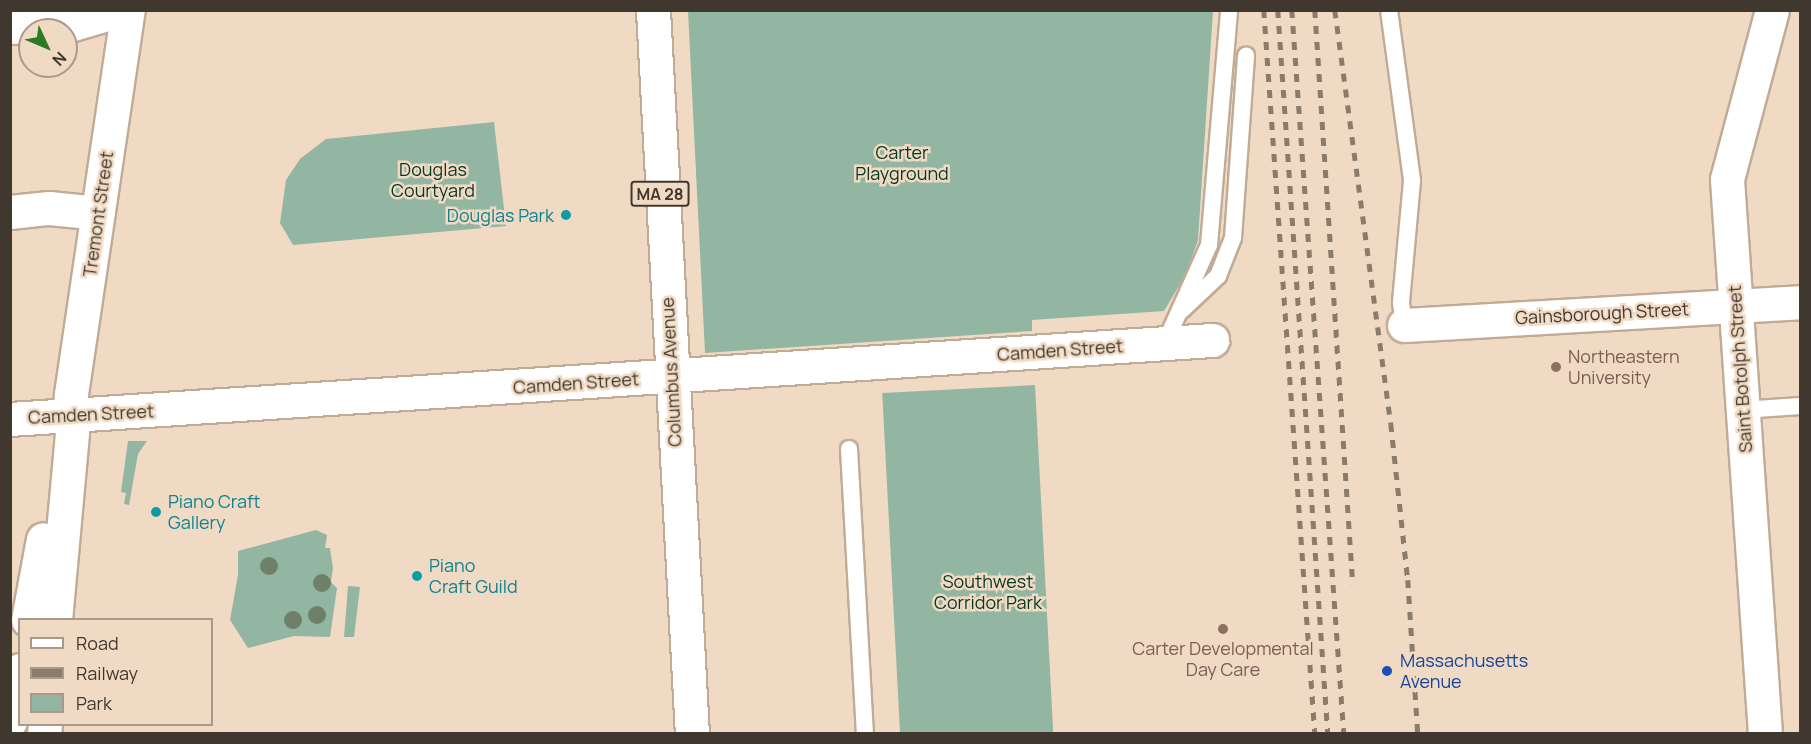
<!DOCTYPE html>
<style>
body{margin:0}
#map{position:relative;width:1811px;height:744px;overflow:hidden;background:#f0dac4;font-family:Manrope,sans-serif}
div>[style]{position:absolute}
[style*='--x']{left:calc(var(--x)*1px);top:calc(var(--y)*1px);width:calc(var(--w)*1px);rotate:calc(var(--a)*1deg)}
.green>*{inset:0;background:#92b6a1;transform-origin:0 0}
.roads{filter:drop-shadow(2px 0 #c0ab96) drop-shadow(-2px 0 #c0ab96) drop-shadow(0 2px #c0ab96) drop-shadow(0 -2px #c0ab96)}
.service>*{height:16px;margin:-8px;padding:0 8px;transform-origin:8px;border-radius:8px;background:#fff}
.minor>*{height:33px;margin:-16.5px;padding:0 16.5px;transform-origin:16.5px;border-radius:16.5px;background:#fff}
.primary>*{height:33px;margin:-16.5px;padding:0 16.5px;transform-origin:16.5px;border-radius:16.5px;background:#fff}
.rail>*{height:4.5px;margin-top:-2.25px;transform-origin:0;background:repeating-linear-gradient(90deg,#897c6d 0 8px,transparent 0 16px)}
.trees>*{width:18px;height:18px;margin:-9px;border-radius:50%;background:#6f806a}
.dots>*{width:16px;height:16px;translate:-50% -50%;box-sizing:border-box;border:3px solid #f0dac4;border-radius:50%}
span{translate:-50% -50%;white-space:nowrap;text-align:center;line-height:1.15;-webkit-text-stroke:5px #f0dac4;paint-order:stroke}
.shield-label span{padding:2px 4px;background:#f0dac4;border:2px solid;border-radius:4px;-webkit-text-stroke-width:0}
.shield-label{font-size:16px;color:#40382f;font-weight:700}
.park-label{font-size:18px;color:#053721}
.street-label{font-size:18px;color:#40382f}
.culture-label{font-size:18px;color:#0d838f}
.right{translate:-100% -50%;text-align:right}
.left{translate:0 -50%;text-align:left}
.education-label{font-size:18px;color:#785e54}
.transit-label{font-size:18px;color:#164399}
.frame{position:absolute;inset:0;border:12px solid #40382f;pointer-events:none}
.legend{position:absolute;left:18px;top:618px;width:195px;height:108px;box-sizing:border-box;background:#f0dac4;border:2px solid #a98;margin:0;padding:8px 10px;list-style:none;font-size:18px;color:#40382f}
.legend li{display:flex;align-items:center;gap:12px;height:30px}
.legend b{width:30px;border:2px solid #a98}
.north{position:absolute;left:18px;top:18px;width:60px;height:60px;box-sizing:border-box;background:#f0dac4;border:2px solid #a98;border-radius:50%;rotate:134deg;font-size:16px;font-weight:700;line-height:24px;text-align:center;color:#40382f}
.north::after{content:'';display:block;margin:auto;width:21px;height:27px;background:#2c7a22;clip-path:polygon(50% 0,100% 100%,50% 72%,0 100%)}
</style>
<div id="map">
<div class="green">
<i style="clip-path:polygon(688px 11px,1213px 11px,1198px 240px,1186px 274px,1164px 311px,1032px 320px,1032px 331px,705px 353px)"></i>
<i style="clip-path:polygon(494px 122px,506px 226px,293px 245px,280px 223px,286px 180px,300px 159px,326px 139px)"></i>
<i style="left:1035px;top:385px;width:348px;height:153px;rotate:87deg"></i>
<i style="clip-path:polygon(128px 441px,147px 441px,138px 454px,129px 505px,124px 504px,126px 493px,121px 492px)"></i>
<i style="clip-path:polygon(316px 530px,327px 535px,325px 548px,330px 548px,333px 568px,331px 582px,337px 588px,330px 637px,294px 636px,248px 648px,230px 620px,238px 575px,238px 551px)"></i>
<i style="clip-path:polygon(348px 586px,360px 587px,354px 637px,344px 637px)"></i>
</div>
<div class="roads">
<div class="service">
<i style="--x:1389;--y:10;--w:173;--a:82.3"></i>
<i style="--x:1412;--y:181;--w:122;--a:95.2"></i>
<i style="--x:1401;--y:303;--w:22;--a:82"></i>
<i style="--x:1182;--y:310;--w:50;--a:-43.4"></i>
<i style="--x:1218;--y:276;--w:41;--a:-68.5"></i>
<i style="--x:1233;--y:238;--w:183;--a:-85.9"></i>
<i style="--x:1165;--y:343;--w:107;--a:-65.8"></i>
<i style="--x:1209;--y:245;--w:236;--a:-85.1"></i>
<i style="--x:1742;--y:410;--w:58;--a:-3.9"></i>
<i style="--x:849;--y:449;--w:285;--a:86.8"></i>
</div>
<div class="minor">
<i style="--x:10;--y:27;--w:63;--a:-2.7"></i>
<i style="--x:73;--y:24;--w:50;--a:-16.3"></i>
<i style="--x:10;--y:212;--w:39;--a:-6"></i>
<i style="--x:49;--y:208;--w:49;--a:5.8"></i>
<i style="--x:1404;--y:325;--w:397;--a:-3.3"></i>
<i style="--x:10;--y:419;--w:1205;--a:-3.76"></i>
<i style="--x:1765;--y:734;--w:556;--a:-93.92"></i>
<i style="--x:1727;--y:179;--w:175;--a:-75.1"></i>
</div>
<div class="primary">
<i style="--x:653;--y:10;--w:725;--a:86.92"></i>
<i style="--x:28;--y:620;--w:82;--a:-79.5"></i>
<i style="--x:55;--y:620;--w:189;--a:-84.8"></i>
<i style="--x:72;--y:432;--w:14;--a:-102"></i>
<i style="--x:69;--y:418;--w:24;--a:-85"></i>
<i style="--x:71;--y:394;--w:388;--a:-81.6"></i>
<i style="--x:10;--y:721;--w:52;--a:-78.9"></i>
<i style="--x:44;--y:734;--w:10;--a:-84"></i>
</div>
</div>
<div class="rail">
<i style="--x:1264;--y:10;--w:726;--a:85.97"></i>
<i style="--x:1278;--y:10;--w:726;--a:86.05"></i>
<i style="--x:1292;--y:10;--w:726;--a:85.89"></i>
<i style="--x:1315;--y:10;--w:576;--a:86.22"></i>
<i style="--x:1335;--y:10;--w:418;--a:82.3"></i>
<i style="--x:1391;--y:424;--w:157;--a:83.8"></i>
<i style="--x:1408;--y:580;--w:154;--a:86.3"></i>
</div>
<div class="trees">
<i style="left:269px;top:566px"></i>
<i style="left:322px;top:583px"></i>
<i style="left:317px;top:615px"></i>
<i style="left:293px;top:620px"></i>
</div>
<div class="dots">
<i style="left:566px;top:215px;background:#0f9aa8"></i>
<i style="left:1556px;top:367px;background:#8d6e63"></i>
<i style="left:156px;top:512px;background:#0f9aa8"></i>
<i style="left:417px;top:576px;background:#0f9aa8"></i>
<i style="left:1223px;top:629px;background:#8d6e63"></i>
<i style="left:1387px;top:671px;background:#1a4fb4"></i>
</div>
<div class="shield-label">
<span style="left:660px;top:194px">MA 28</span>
</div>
<div class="park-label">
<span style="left:902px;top:163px">Carter<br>Playground</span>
<span style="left:433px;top:180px">Douglas<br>Courtyard</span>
<span style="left:988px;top:592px">Southwest<br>Corridor Park</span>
</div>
<div class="street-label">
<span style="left:98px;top:214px;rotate:-82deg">Tremont Street</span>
<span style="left:1602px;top:313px;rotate:-3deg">Gainsborough Street</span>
<span style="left:1060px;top:350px;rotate:-4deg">Camden Street</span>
<span style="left:1740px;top:369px;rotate:-94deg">Saint Botolph Street</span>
<span style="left:671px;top:372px;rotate:-93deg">Columbus Avenue</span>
<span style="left:576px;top:383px;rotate:-4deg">Camden Street</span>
<span style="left:91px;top:414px;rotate:-3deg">Camden Street</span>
</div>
<div class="culture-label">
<span class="right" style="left:554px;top:215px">Douglas Park</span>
<span class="left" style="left:168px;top:512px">Piano Craft<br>Gallery</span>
<span class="left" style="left:429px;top:576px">Piano<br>Craft Guild</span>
</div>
<div class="education-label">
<span class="left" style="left:1568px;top:367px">Northeastern<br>University</span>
<span style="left:1223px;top:659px">Carter Developmental<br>Day Care</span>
</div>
<div class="transit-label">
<span class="left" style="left:1400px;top:671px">Massachusetts<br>Avenue</span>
</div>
<div class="frame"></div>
<ul class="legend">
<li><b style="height:8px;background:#fff"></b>Road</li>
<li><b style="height:8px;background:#897c6d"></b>Railway</li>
<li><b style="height:16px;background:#92b6a1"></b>Park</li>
</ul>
<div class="north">N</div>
</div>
